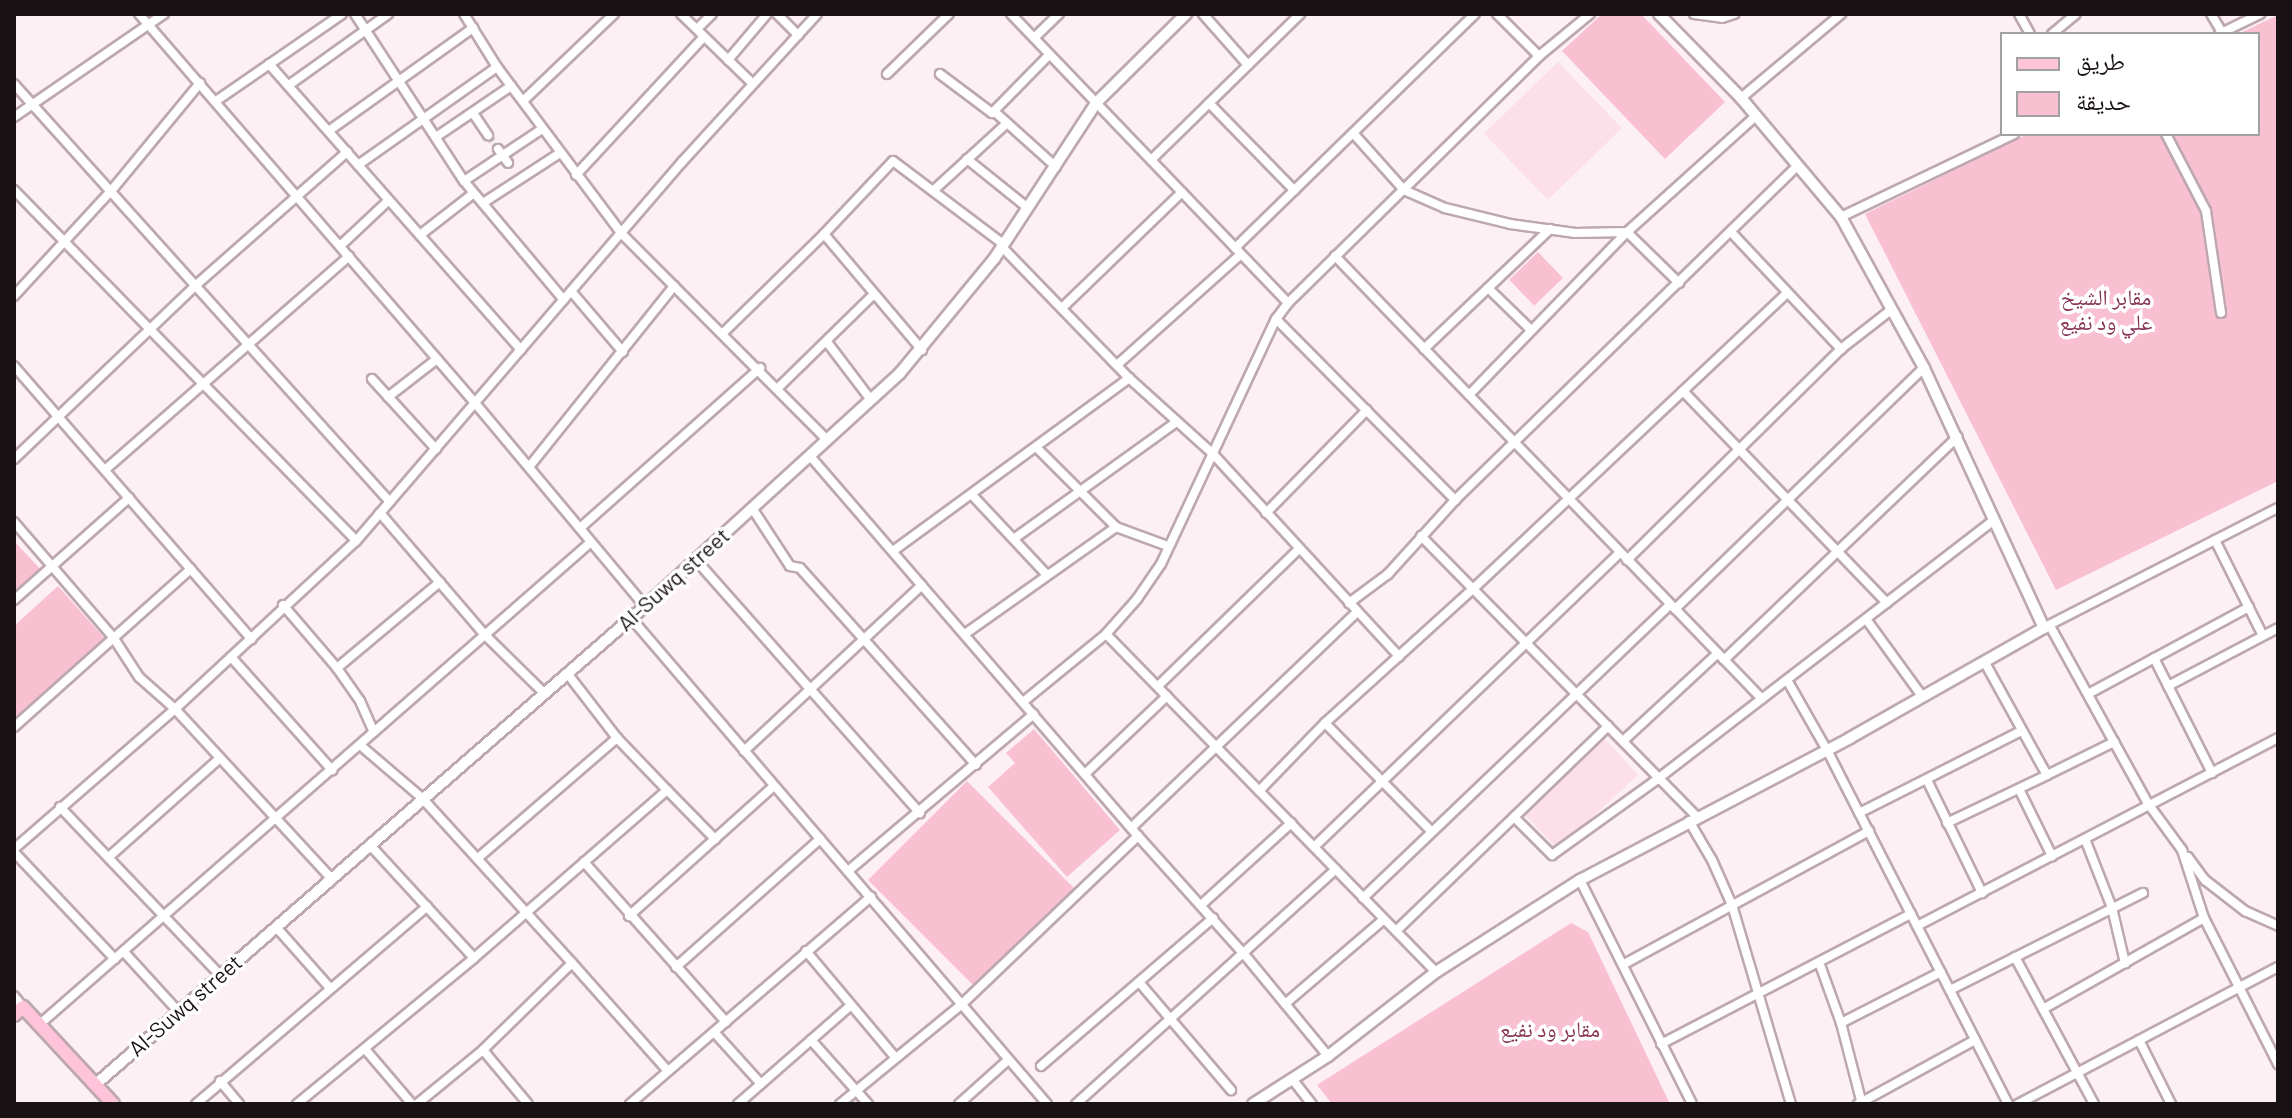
<!DOCTYPE html>
<meta charset="utf-8">
<style>
body{margin:0}
#map{position:relative;width:2292px;height:1118px;overflow:hidden;background:#fdf0f4;font-family:Barlow,"Noto Naskh Arabic",sans-serif}
div>[style]{position:absolute}
[style*='--x']{left:calc(var(--x)*1px);top:calc(var(--y)*1px);width:calc(var(--w)*1px);rotate:calc(var(--a)*1deg)}
.built>*{inset:0;background:#fcdfe8;transform-origin:0 0}
.green>*{inset:0;background:#f9c0d2;transform-origin:0 0}
.minor-tunnel>*{height:8px;margin-top:-4px;transform-origin:0;background:repeating-linear-gradient(90deg,#dbcfd3 0 8px,transparent 0 12px)}
.roads{filter:drop-shadow(2px 0 #bca8ae) drop-shadow(-2px 0 #bca8ae) drop-shadow(0 2px #bca8ae) drop-shadow(0 -2px #bca8ae)}
.minor>*{height:8px;margin:-4px;padding:0 4px;transform-origin:4px;border-radius:4px;background:#fff}
.tertiary>*{height:10px;margin:-5px;padding:0 5px;transform-origin:5px;border-radius:5px;background:#fff}
.primary>*{height:12px;margin:-6px;padding:0 6px;transform-origin:6px;border-radius:6px;background:#ffc4d9}
span{translate:-50% -50%;white-space:nowrap;text-align:center;line-height:1.15;-webkit-text-stroke:7px #fff;paint-order:stroke}
.park-label{font-size:22px;color:#873556}
.street-label{font-size:22px;color:#191215}
.frame{position:absolute;inset:0;border:16px solid #191215;pointer-events:none}
.legend{position:absolute;left:2000px;top:32px;width:260px;height:104px;box-sizing:border-box;background:#fff;border:2px solid #a3a0a1;margin:0;padding:10px 14px;list-style:none;font-size:24px;color:#191215}
.legend li{display:flex;align-items:center;gap:16px;height:40px}
.legend b{width:40px;border:2px solid #a3a0a1}
</style>
<div id="map">
<div class="built">
<i style="left:1558px;top:62px;width:92px;height:103px;rotate:46deg"></i>
<i style="left:1604px;top:738px;width:50px;height:110px;rotate:47deg"></i>
</div>
<div class="green">
<i style="clip-path:polygon(1602px 14px,1641px 14px,1725px 102px,1665px 159px,1562px 51px)"></i>
<i style="clip-path:polygon(2278px 15px,2278px 481px,2056px 590px,1865px 214px,2028px 134px,2258px 134px,2258px 34px,2238px 34px)"></i>
<i style="left:1538px;top:252px;width:36px;height:40px;rotate:46deg"></i>
<i style="clip-path:polygon(14px 541px,45px 574px,14px 602px)"></i>
<i style="clip-path:polygon(58px 586px,107px 641px,14px 721px,14px 626px)"></i>
<i style="clip-path:polygon(1034px 729px,1120px 830px,1067px 877px,988px 787px,1015px 763px,1006px 753px)"></i>
<i style="left:967px;top:781px;width:152px;height:140px;rotate:45deg"></i>
<i style="clip-path:polygon(1571px 923px,1588px 932px,1670px 1104px,1332px 1104px,1317px 1085px)"></i>
</div>
<div class="minor-tunnel">
<i style="--x:488;--y:135;--w:17;--a:54"></i>
</div>
<div class="roads">
<div class="minor">
<i style="--x:139;--y:14;--w:514;--a:49.18"></i>
<i style="--x:475;--y:403;--w:265;--a:50.1"></i>
<i style="--x:355;--y:14;--w:199;--a:56.9"></i>
<i style="--x:464;--y:181;--w:155;--a:50"></i>
<i style="--x:464;--y:14;--w:62;--a:58.1"></i>
<i style="--x:497;--y:67;--w:207;--a:53.2"></i>
<i style="--x:621;--y:233;--w:292;--a:45.1"></i>
<i style="--x:681;--y:14;--w:100;--a:44.2"></i>
<i style="--x:777;--y:14;--w:30;--a:45"></i>
<i style="--x:1011;--y:14;--w:400;--a:46.2"></i>
<i style="--x:1203;--y:14;--w:68;--a:48.6"></i>
<i style="--x:1497;--y:14;--w:59;--a:45"></i>
<i style="--x:1694;--y:14;--w:28;--a:8"></i>
<i style="--x:1722;--y:18;--w:13;--a:-18"></i>
<i style="--x:2019;--y:14;--w:23;--a:61"></i>
<i style="--x:2211;--y:14;--w:21;--a:59"></i>
<i style="--x:697;--y:29;--w:21;--a:-45"></i>
<i style="--x:2052;--y:34;--w:31;--a:-40"></i>
<i style="--x:2219;--y:34;--w:46;--a:-26"></i>
<i style="--x:1034;--y:38;--w:35;--a:-44"></i>
<i style="--x:728;--y:60;--w:60;--a:-49.7"></i>
<i style="--x:269;--y:64;--w:381;--a:48.6"></i>
<i style="--x:887;--y:74;--w:86;--a:-44.1"></i>
<i style="--x:940;--y:74;--w:65;--a:36.9"></i>
<i style="--x:992;--y:113;--w:81;--a:-45.5"></i>
<i style="--x:14;--y:84;--w:562;--a:48.03"></i>
<i style="--x:289;--y:85;--w:122;--a:-35.6"></i>
<i style="--x:1741;--y:98;--w:131;--a:-40"></i>
<i style="--x:216;--y:101;--w:153;--a:-34.6"></i>
<i style="--x:523;--y:101;--w:126;--a:-43.7"></i>
<i style="--x:1209;--y:103;--w:122;--a:45.7"></i>
<i style="--x:995;--y:112;--w:82;--a:42"></i>
<i style="--x:473;--y:113;--w:27;--a:56"></i>
<i style="--x:14;--y:117;--w:182;--a:-34.5"></i>
<i style="--x:330;--y:130;--w:176;--a:-35.5"></i>
<i style="--x:1353;--y:133;--w:76;--a:48.2"></i>
<i style="--x:1404;--y:190;--w:45;--a:23.7"></i>
<i style="--x:1445;--y:208;--w:67;--a:13.8"></i>
<i style="--x:1510;--y:224;--w:66;--a:7.9"></i>
<i style="--x:1575;--y:233;--w:52;--a:-1.1"></i>
<i style="--x:1627;--y:232;--w:73;--a:44.4"></i>
<i style="--x:2166;--y:134;--w:87;--a:62.5"></i>
<i style="--x:2206;--y:211;--w:103;--a:81.6"></i>
<i style="--x:436;--y:137;--w:91;--a:-34.2"></i>
<i style="--x:498;--y:149;--w:17;--a:54"></i>
<i style="--x:967;--y:159;--w:78;--a:38.8"></i>
<i style="--x:1151;--y:160;--w:209;--a:-44.4"></i>
<i style="--x:358;--y:165;--w:170;--a:-35.2"></i>
<i style="--x:576;--y:175;--w:188;--a:-47.2"></i>
<i style="--x:464;--y:181;--w:94;--a:-33.7"></i>
<i style="--x:14;--y:190;--w:490;--a:45.7"></i>
<i style="--x:934;--y:190;--w:99;--a:-42.5"></i>
<i style="--x:483;--y:203;--w:92;--a:-33"></i>
<i style="--x:1841;--y:217;--w:192;--a:-25.6"></i>
<i style="--x:1731;--y:232;--w:161;--a:46.8"></i>
<i style="--x:824;--y:234;--w:100;--a:-46.6"></i>
<i style="--x:893;--y:161;--w:138;--a:37"></i>
<i style="--x:420;--y:235;--w:68;--a:-37.9"></i>
<i style="--x:340;--y:246;--w:67;--a:-43.2"></i>
<i style="--x:1002;--y:247;--w:182;--a:45.9"></i>
<i style="--x:1129;--y:378;--w:113;--a:42.1"></i>
<i style="--x:1213;--y:454;--w:275;--a:47.4"></i>
<i style="--x:1235;--y:248;--w:335;--a:-44.3"></i>
<i style="--x:1335;--y:256;--w:615;--a:46.05"></i>
<i style="--x:1488;--y:288;--w:60;--a:44.3"></i>
<i style="--x:571;--y:291;--w:80;--a:49.6"></i>
<i style="--x:14;--y:296;--w:143;--a:-47.3"></i>
<i style="--x:111;--y:191;--w:140;--a:-50.5"></i>
<i style="--x:1063;--y:307;--w:165;--a:-44"></i>
<i style="--x:1276;--y:319;--w:255;--a:45.3"></i>
<i style="--x:723;--y:333;--w:141;--a:-44.4"></i>
<i style="--x:824;--y:234;--w:152;--a:49.8"></i>
<i style="--x:827;--y:342;--w:73;--a:52.8"></i>
<i style="--x:1424;--y:349;--w:174;--a:-43.6"></i>
<i style="--x:1117;--y:365;--w:166;--a:-41.8"></i>
<i style="--x:14;--y:366;--w:362;--a:49"></i>
<i style="--x:372;--y:379;--w:95;--a:47.6"></i>
<i style="--x:778;--y:388;--w:134;--a:-44.4"></i>
<i style="--x:1683;--y:391;--w:294;--a:46.1"></i>
<i style="--x:1469;--y:395;--w:227;--a:-45.9"></i>
<i style="--x:1627;--y:232;--w:173;--a:-42"></i>
<i style="--x:388;--y:397;--w:62;--a:-37.8"></i>
<i style="--x:1036;--y:447;--w:113;--a:45"></i>
<i style="--x:1116;--y:527;--w:55;--a:20.1"></i>
<i style="--x:810;--y:456;--w:502;--a:49.2"></i>
<i style="--x:1138;--y:836;--w:159;--a:48.1"></i>
<i style="--x:1244;--y:954;--w:132;--a:50.5"></i>
<i style="--x:14;--y:459;--w:250;--a:-43.7"></i>
<i style="--x:195;--y:286;--w:203;--a:-41.4"></i>
<i style="--x:529;--y:467;--w:232;--a:-51.3"></i>
<i style="--x:106;--y:469;--w:323;--a:-41.2"></i>
<i style="--x:973;--y:496;--w:108;--a:46.9"></i>
<i style="--x:752;--y:508;--w:69;--a:56.8"></i>
<i style="--x:790;--y:566;--w:10;--a:11"></i>
<i style="--x:800;--y:568;--w:264;--a:48.2"></i>
<i style="--x:380;--y:513;--w:161;--a:49.3"></i>
<i style="--x:485;--y:635;--w:81;--a:44.5"></i>
<i style="--x:1266;--y:513;--w:144;--a:-45.6"></i>
<i style="--x:14;--y:522;--w:152;--a:49.3"></i>
<i style="--x:113;--y:637;--w:48;--a:57"></i>
<i style="--x:139;--y:677;--w:48;--a:41.6"></i>
<i style="--x:175;--y:709;--w:231;--a:47.3"></i>
<i style="--x:580;--y:528;--w:241;--a:-41.6"></i>
<i style="--x:1421;--y:536;--w:394;--a:45.5"></i>
<i style="--x:1015;--y:538;--w:197;--a:-35.7"></i>
<i style="--x:2215;--y:540;--w:107;--a:63.4"></i>
<i style="--x:893;--y:551;--w:293;--a:-36.2"></i>
<i style="--x:696;--y:560;--w:338;--a:48.5"></i>
<i style="--x:1627;--y:560;--w:301;--a:-44.6"></i>
<i style="--x:1841;--y:349;--w:63;--a:-38"></i>
<i style="--x:14;--y:600;--w:154;--a:-41.6"></i>
<i style="--x:1349;--y:603;--w:49;--a:-36.6"></i>
<i style="--x:1388;--y:574;--w:100;--a:-47.8"></i>
<i style="--x:1455;--y:500;--w:479;--a:-44.3"></i>
<i style="--x:283;--y:605;--w:83;--a:49.4"></i>
<i style="--x:337;--y:668;--w:40;--a:55.1"></i>
<i style="--x:360;--y:701;--w:34;--a:66"></i>
<i style="--x:1675;--y:609;--w:347;--a:-44.1"></i>
<i style="--x:631;--y:618;--w:640;--a:49.44"></i>
<i style="--x:1866;--y:619;--w:95;--a:54"></i>
<i style="--x:2047;--y:626;--w:259;--a:-27.1"></i>
<i style="--x:2050;--y:626;--w:205;--a:61.1"></i>
<i style="--x:2149;--y:805;--w:56;--a:53.7"></i>
<i style="--x:2182;--y:850;--w:71;--a:72.1"></i>
<i style="--x:2204;--y:918;--w:164;--a:63.1"></i>
<i style="--x:965;--y:634;--w:185;--a:-35.3"></i>
<i style="--x:1106;--y:634;--w:472;--a:45.7"></i>
<i style="--x:231;--y:657;--w:152;--a:48.2"></i>
<i style="--x:2154;--y:658;--w:129;--a:63.2"></i>
<i style="--x:1724;--y:660;--w:323;--a:-43.7"></i>
<i style="--x:1984;--y:661;--w:130;--a:61.1"></i>
<i style="--x:2047;--y:775;--w:75;--a:-26.2"></i>
<i style="--x:337;--y:668;--w:134;--a:-39.9"></i>
<i style="--x:1787;--y:680;--w:81;--a:60.3"></i>
<i style="--x:1827;--y:750;--w:398;--a:62.9"></i>
<i style="--x:1158;--y:686;--w:197;--a:-44.2"></i>
<i style="--x:2168;--y:686;--w:124;--a:-27.8"></i>
<i style="--x:2088;--y:694;--w:183;--a:-28.4"></i>
<i style="--x:1023;--y:702;--w:107;--a:-39.3"></i>
<i style="--x:1106;--y:634;--w:47;--a:-48.5"></i>
<i style="--x:1137;--y:599;--w:42;--a:-55.6"></i>
<i style="--x:1161;--y:564;--w:271;--a:-64.9"></i>
<i style="--x:1276;--y:319;--w:20;--a:-53"></i>
<i style="--x:1288;--y:303;--w:352;--a:-44.5"></i>
<i style="--x:1539;--y:56;--w:66;--a:-39.5"></i>
<i style="--x:1325;--y:723;--w:151;--a:45.5"></i>
<i style="--x:14;--y:727;--w:237;--a:-41.8"></i>
<i style="--x:1623;--y:741;--w:129;--a:-42.8"></i>
<i style="--x:360;--y:745;--w:82;--a:40.5"></i>
<i style="--x:422;--y:798;--w:223;--a:47.7"></i>
<i style="--x:572;--y:963;--w:124;--a:135.7"></i>
<i style="--x:483;--y:1050;--w:85;--a:140.7"></i>
<i style="--x:744;--y:751;--w:243;--a:-43"></i>
<i style="--x:1085;--y:774;--w:113;--a:-43.6"></i>
<i style="--x:1927;--y:780;--w:126;--a:64"></i>
<i style="--x:2019;--y:789;--w:75;--a:63.8"></i>
<i style="--x:667;--y:790;--w:69;--a:45.6"></i>
<i style="--x:1259;--y:791;--w:95;--a:-45.9"></i>
<i style="--x:1325;--y:723;--w:201;--a:-42.2"></i>
<i style="--x:1474;--y:588;--w:430;--a:-43.3"></i>
<i style="--x:60;--y:807;--w:232;--a:46.4"></i>
<i style="--x:1859;--y:813;--w:182;--a:-26.8"></i>
<i style="--x:1514;--y:817;--w:54;--a:45"></i>
<i style="--x:1552;--y:855;--w:132;--a:-35.7"></i>
<i style="--x:1659;--y:778;--w:423;--a:-37.6"></i>
<i style="--x:1689;--y:821;--w:45;--a:59.5"></i>
<i style="--x:1712;--y:860;--w:49;--a:66"></i>
<i style="--x:1732;--y:905;--w:208;--a:73.5"></i>
<i style="--x:1947;--y:823;--w:111;--a:-25.6"></i>
<i style="--x:1131;--y:828;--w:313;--a:-43.7"></i>
<i style="--x:2085;--y:839;--w:74;--a:68.6"></i>
<i style="--x:2112;--y:908;--w:57;--a:76.7"></i>
<i style="--x:1314;--y:847;--w:424;--a:-43.9"></i>
<i style="--x:14;--y:849;--w:213;--a:-41"></i>
<i style="--x:175;--y:709;--w:247;--a:-42.9"></i>
<i style="--x:356;--y:541;--w:500;--a:-49.3"></i>
<i style="--x:682;--y:162;--w:200;--a:-47.6"></i>
<i style="--x:14;--y:852;--w:147;--a:46.7"></i>
<i style="--x:110;--y:856;--w:147;--a:-41.7"></i>
<i style="--x:2188;--y:857;--w:29;--a:54"></i>
<i style="--x:2205;--y:880;--w:51;--a:37.8"></i>
<i style="--x:2245;--y:911;--w:36;--a:24"></i>
<i style="--x:478;--y:858;--w:184;--a:-40.8"></i>
<i style="--x:584;--y:862;--w:214;--a:48.4"></i>
<i style="--x:848;--y:871;--w:243;--a:-40.2"></i>
<i style="--x:1580;--y:880;--w:250;--a:63.4"></i>
<i style="--x:1363;--y:898;--w:424;--a:-43.7"></i>
<i style="--x:1201;--y:905;--w:122;--a:-42.3"></i>
<i style="--x:427;--y:907;--w:69;--a:47.3"></i>
<i style="--x:629;--y:916;--w:195;--a:-41.9"></i>
<i style="--x:1917;--y:926;--w:407;--a:-27.5"></i>
<i style="--x:276;--y:927;--w:81;--a:48.5"></i>
<i style="--x:1396;--y:931;--w:295;--a:-44"></i>
<i style="--x:806;--y:951;--w:138;--a:50"></i>
<i style="--x:124;--y:952;--w:79;--a:47.6"></i>
<i style="--x:2015;--y:957;--w:167;--a:61.7"></i>
<i style="--x:1819;--y:962;--w:65;--a:70.2"></i>
<i style="--x:1841;--y:1023;--w:84;--a:75.5"></i>
<i style="--x:572;--y:963;--w:144;--a:48.4"></i>
<i style="--x:1624;--y:964;--w:279;--a:-28.5"></i>
<i style="--x:676;--y:967;--w:193;--a:-41.6"></i>
<i style="--x:1139;--y:982;--w:142;--a:49.6"></i>
<i style="--x:1950;--y:990;--w:216;--a:-26.7"></i>
<i style="--x:14;--y:996;--w:14;--a:51"></i>
<i style="--x:1285;--y:1004;--w:130;--a:-40.6"></i>
<i style="--x:2043;--y:1009;--w:185;--a:-29.5"></i>
<i style="--x:1841;--y:1023;--w:112;--a:-27"></i>
<i style="--x:40;--y:1024;--w:732;--a:-41.18"></i>
<i style="--x:714;--y:1032;--w:70;--a:47.9"></i>
<i style="--x:811;--y:1040;--w:86;--a:48.3"></i>
<i style="--x:2139;--y:1040;--w:72;--a:63.4"></i>
<i style="--x:1661;--y:1044;--w:282;--a:-27.5"></i>
<i style="--x:365;--y:1049;--w:72;--a:49.5"></i>
<i style="--x:483;--y:1050;--w:70;--a:50.2"></i>
<i style="--x:1041;--y:1066;--w:227;--a:-40.7"></i>
<i style="--x:1293;--y:1080;--w:31;--a:52"></i>
<i style="--x:220;--y:1081;--w:30;--a:50"></i>
<i style="--x:196;--y:1104;--w:304;--a:-40.5"></i>
<i style="--x:427;--y:907;--w:83;--a:-132.6"></i>
<i style="--x:297;--y:1104;--w:229;--a:-39.5"></i>
<i style="--x:474;--y:958;--w:256;--a:-41"></i>
<i style="--x:667;--y:790;--w:72;--a:-133.9"></i>
<i style="--x:617;--y:738;--w:82;--a:-127.6"></i>
<i style="--x:630;--y:1104;--w:318;--a:-40.7"></i>
<i style="--x:738;--y:1104;--w:150;--a:-41.2"></i>
<i style="--x:840;--y:1104;--w:156;--a:-39.3"></i>
<i style="--x:961;--y:1005;--w:245;--a:-43.7"></i>
<i style="--x:959;--y:1104;--w:64;--a:-41.9"></i>
<i style="--x:1076;--y:1104;--w:350;--a:-42.1"></i>
<i style="--x:1858;--y:1104;--w:133;--a:-28.7"></i>
<i style="--x:2018;--y:1104;--w:294;--a:-27.8"></i>
</div>
<div class="tertiary">
<i style="--x:95;--y:1085;--w:729;--a:-41.05"></i>
<i style="--x:645;--y:606;--w:345;--a:-42.4"></i>
<i style="--x:900;--y:373;--w:148;--a:-50.5"></i>
<i style="--x:994;--y:259;--w:186;--a:-56.8"></i>
<i style="--x:1096;--y:103;--w:127;--a:-44.7"></i>
<i style="--x:1253;--y:1104;--w:89;--a:-32.6"></i>
<i style="--x:1328;--y:1056;--w:137;--a:-37.9"></i>
<i style="--x:1436;--y:972;--w:171;--a:-32.6"></i>
<i style="--x:1580;--y:880;--w:305;--a:-27.7"></i>
<i style="--x:1850;--y:738;--w:223;--a:-29.6"></i>
<i style="--x:2044;--y:628;--w:286;--a:-114.8"></i>
<i style="--x:1924;--y:368;--w:172;--a:-118.8"></i>
<i style="--x:1841;--y:217;--w:155;--a:-130"></i>
<i style="--x:1741;--y:98;--w:117;--a:-134.3"></i>
</div>
<div class="primary">
<i style="--x:14;--y:1015;--w:12;--a:-42"></i>
<i style="--x:23;--y:1007;--w:132;--a:47.1"></i>
</div>
</div>
<div class="park-label">
<span style="left:2106px;top:309px">مقابر الشيخ<br>علي ود نفيع</span>
<span style="left:1550px;top:1029px">مقابر ود نفيع</span>
</div>
<div class="street-label">
<span style="left:673px;top:579px;rotate:-42deg">Al-Suwq street</span>
<span style="left:185px;top:1005px;rotate:-41deg">Al-Suwq street</span>
</div>
<div class="frame"></div>
<ul class="legend">
<li><b style="height:10px;background:#ffc4d9"></b>طريق</li>
<li><b style="height:22px;background:#f9c0d2"></b>حديقة</li>
</ul>
</div>
